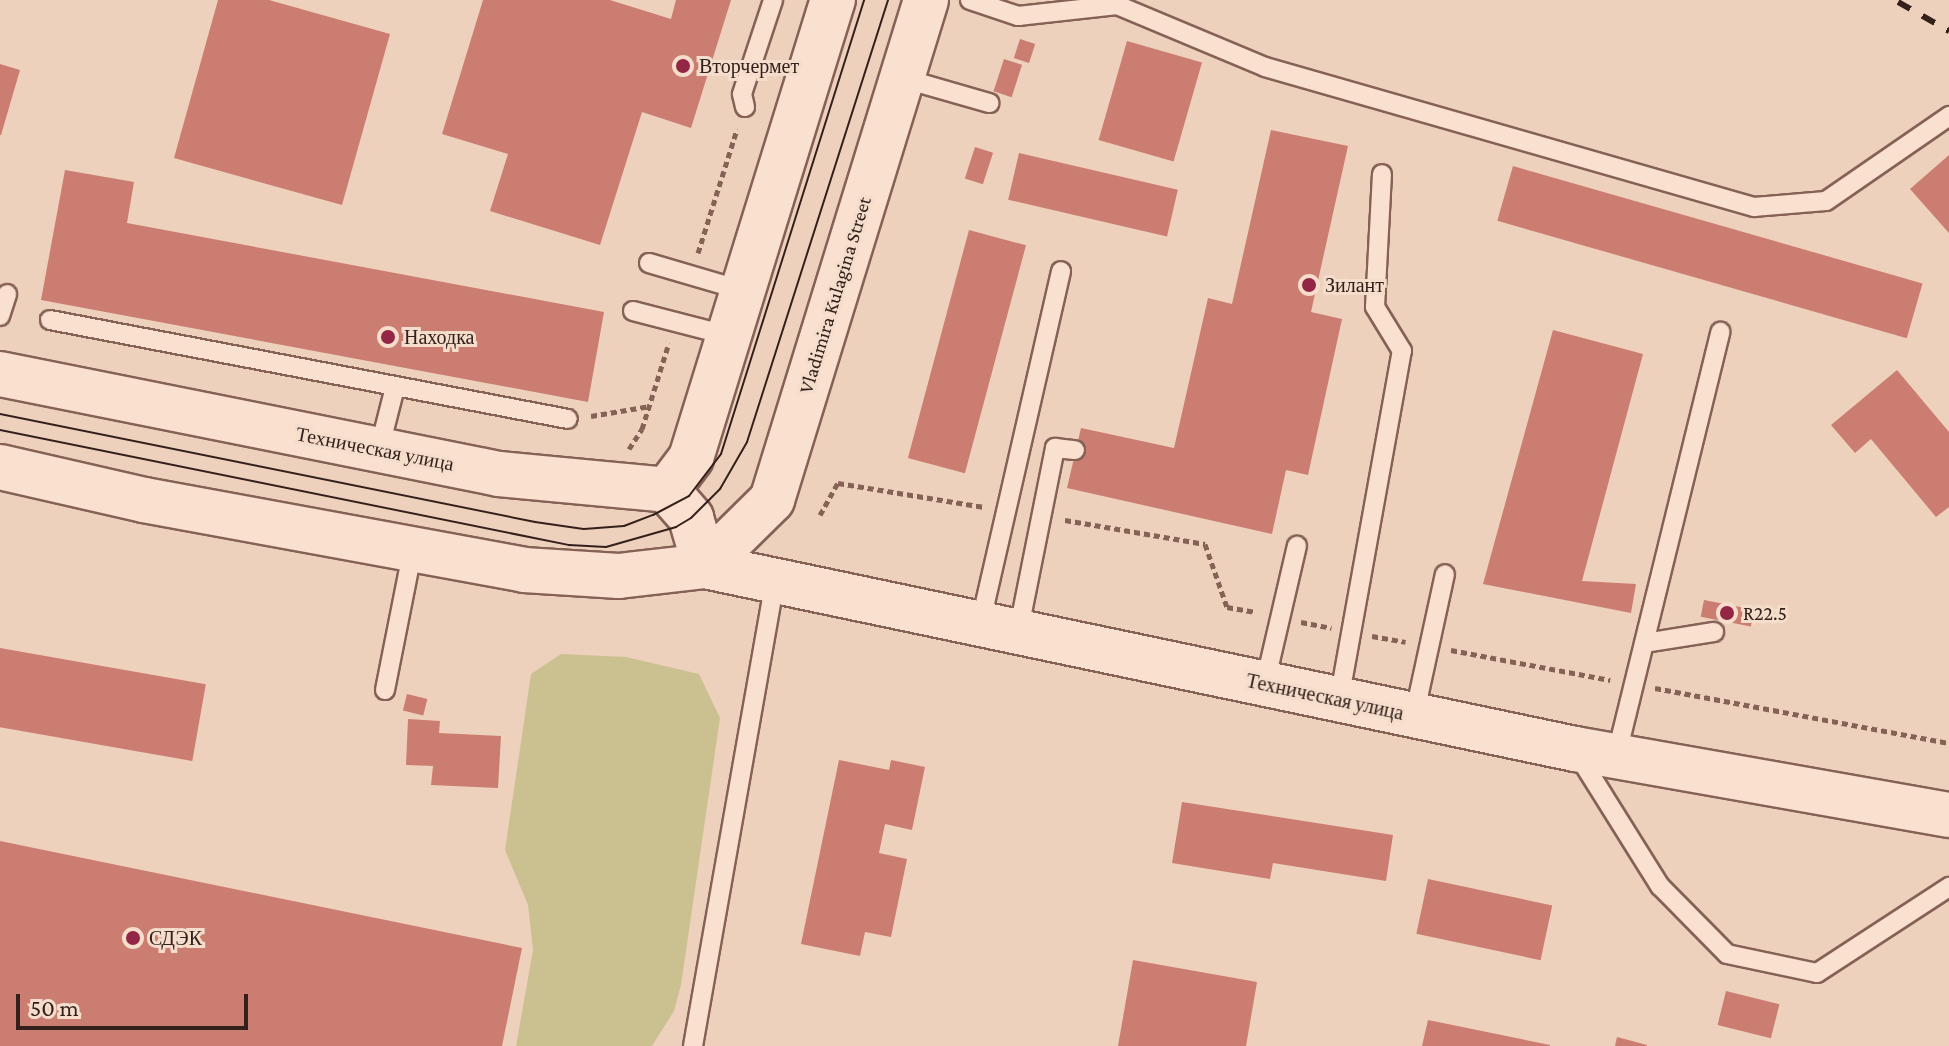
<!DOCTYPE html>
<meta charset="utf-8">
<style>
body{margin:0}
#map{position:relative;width:1949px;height:1046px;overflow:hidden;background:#edd1bc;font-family:"Crimson Pro",serif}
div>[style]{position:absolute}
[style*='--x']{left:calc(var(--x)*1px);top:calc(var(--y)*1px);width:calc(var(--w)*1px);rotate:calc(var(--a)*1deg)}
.green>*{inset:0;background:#cbc190}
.building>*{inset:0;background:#cc7d71;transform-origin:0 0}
.path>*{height:5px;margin-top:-2.5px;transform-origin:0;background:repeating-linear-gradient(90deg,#856156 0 6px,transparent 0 10px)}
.roads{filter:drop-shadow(2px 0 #856156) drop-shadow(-2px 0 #856156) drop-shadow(0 2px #856156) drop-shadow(0 -2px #856156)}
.lane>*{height:18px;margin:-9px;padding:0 9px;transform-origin:9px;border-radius:9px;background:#f9e0cf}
.secondary>*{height:44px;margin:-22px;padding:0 22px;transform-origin:22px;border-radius:22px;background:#f9e0cf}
.tram>*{height:2px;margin:-1px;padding:0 1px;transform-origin:1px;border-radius:1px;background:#34201b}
.rail>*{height:6px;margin-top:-3px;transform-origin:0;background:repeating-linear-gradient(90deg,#34201b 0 14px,transparent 0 28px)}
.dots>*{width:22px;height:22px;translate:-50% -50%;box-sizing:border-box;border:4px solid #f5ddcb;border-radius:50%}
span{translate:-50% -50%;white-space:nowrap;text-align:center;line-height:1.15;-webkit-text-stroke:6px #f5ddcb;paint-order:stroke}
.poi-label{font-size:20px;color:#34201b}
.left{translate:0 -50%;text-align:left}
.street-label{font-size:20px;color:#34201b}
.scale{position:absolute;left:16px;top:994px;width:232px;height:36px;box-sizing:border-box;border:4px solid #34201b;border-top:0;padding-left:10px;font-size:24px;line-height:28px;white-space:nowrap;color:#34201b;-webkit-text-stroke:6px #f5ddcb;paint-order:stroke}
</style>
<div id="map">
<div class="green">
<i style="clip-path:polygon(561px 654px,626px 657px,699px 674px,720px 718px,681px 985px,674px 1011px,652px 1046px,516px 1046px,533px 950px,528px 905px,505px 850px,531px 674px)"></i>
</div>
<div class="building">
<i style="clip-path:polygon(218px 0,269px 0,390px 34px,342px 205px,174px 158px)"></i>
<i style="clip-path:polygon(483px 0,610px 0,671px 19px,676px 0,731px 0,691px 128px,642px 112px,600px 245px,490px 211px,508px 154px,442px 134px)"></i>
<i style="left:1020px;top:39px;width:16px;height:20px;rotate:18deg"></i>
<i style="left:1127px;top:41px;width:78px;height:103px;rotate:16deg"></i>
<i style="left:1004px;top:59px;width:19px;height:34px;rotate:18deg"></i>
<i style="clip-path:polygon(0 64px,20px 70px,1px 135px,0 135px)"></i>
<i style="clip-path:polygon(1271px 130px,1348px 146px,1311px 312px,1342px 319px,1308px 475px,1286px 470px,1272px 534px,1067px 488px,1081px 428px,1174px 448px,1208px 298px,1232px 304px)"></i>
<i style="left:975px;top:147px;width:19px;height:33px;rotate:18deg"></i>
<i style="left:1019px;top:153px;width:163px;height:48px;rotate:13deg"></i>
<i style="clip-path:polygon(1949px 155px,1949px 233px,1910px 189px)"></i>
<i style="left:1513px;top:166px;width:426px;height:57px;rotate:16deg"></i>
<i style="clip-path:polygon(65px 170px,134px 182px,127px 223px,604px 312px,588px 402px,41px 300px)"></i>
<i style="left:969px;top:230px;width:59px;height:236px;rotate:15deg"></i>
<i style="clip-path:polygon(1553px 330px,1643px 354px,1582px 581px,1636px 584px,1631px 613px,1483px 584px)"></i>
<i style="clip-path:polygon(1897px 370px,1949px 432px,1949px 507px,1936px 517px,1871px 439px,1855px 453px,1831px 425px)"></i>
<i style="left:1704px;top:600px;width:51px;height:17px;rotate:11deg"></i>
<i style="left:0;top:648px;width:209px;height:78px;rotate:10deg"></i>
<i style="left:407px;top:694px;width:21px;height:17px;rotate:14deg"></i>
<i style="clip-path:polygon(408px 719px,440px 721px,439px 733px,501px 736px,498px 788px,431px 785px,433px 766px,406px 765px)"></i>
<i style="clip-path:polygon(839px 760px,889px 770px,891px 760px,925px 767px,912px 830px,885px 824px,879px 853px,907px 859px,891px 937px,865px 932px,860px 956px,801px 944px)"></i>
<i style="clip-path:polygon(1182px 802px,1393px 835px,1386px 881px,1273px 863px,1270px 879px,1172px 863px)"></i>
<i style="clip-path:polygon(0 841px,522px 948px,502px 1046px,0 1046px)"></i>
<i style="left:1428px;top:879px;width:127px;height:56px;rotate:12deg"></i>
<i style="clip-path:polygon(1133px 960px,1257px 982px,1246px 1046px,1118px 1046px)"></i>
<i style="left:1726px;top:991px;width:55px;height:35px;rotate:14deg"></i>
<i style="clip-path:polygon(1428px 1020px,1550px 1045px,1550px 1046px,1422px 1046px)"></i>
<i style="clip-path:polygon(1617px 1037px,1647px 1045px,1647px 1046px,1615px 1046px)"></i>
</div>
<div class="path">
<i style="--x:698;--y:253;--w:130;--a:-72.5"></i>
<i style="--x:591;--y:416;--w:60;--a:-9.6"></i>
<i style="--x:629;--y:449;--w:24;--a:-57"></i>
<i style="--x:642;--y:429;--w:90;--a:-72.6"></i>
<i style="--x:820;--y:515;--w:37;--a:-61"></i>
<i style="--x:838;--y:483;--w:148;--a:9.3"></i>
<i style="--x:1065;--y:520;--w:142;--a:9.7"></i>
<i style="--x:1205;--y:544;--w:67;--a:70.8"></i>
<i style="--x:1227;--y:607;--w:29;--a:10"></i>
<i style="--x:1301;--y:622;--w:31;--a:11"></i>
<i style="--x:1372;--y:636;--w:34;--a:10"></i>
<i style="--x:1451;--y:650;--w:162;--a:10.7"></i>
<i style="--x:1655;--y:688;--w:299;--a:10.6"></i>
</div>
<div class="roads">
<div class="lane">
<i style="--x:970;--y:0;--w:51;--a:18.4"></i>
<i style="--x:1018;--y:16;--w:100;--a:-6.3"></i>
<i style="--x:1117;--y:5;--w:160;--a:22.7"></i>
<i style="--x:1265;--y:67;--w:509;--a:15.98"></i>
<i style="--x:1754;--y:207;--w:72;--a:-4.8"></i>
<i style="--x:1826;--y:201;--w:150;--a:-34.6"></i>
<i style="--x:902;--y:78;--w:91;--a:16"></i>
<i style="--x:745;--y:107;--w:13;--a:-103"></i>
<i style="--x:742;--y:94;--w:99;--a:-71.7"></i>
<i style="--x:649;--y:263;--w:99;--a:16.4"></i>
<i style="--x:633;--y:311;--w:100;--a:14.5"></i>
<i style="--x:0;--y:316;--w:23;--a:-72"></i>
<i style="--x:50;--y:320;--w:527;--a:10.82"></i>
<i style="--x:379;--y:450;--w:65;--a:-75.7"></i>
<i style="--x:980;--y:625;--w:363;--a:-77.1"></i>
<i style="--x:1018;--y:633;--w:189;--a:-78.7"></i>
<i style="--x:1055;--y:448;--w:20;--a:6"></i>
<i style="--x:1645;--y:643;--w:70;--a:-9.1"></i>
<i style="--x:1265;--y:683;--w:141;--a:-76.9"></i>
<i style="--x:385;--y:690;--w:145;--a:-78.8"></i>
<i style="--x:1339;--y:700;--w:355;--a:-79.8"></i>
<i style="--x:1402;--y:351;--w:52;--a:-121.5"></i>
<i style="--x:1375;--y:307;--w:133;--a:-87"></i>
<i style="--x:1414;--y:716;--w:145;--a:-77.7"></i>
<i style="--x:1578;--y:755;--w:155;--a:58"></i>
<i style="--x:1660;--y:886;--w:95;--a:45.4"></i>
<i style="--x:1727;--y:954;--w:92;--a:11.9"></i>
<i style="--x:1817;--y:973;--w:158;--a:-33.1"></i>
<i style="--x:1616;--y:757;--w:438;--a:-76.2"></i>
<i style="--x:693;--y:1046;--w:471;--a:-80"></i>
</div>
<div class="secondary">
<i style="--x:0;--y:374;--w:509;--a:11.33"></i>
<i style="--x:499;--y:474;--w:169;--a:5.4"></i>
<i style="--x:667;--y:490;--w:37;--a:49"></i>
<i style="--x:691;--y:518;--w:50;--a:73.7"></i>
<i style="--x:0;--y:467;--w:148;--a:12.9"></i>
<i style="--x:144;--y:500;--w:386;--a:10.4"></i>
<i style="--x:524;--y:570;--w:95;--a:3.6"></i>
<i style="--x:619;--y:576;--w:87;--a:-6.6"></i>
<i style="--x:705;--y:566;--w:889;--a:11.88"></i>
<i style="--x:1575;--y:749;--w:380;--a:10"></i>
<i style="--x:667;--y:490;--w:40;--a:-53"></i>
<i style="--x:691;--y:458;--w:480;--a:-72.8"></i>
<i style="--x:705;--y:566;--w:94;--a:-44.6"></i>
<i style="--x:772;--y:500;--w:523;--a:-72.88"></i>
</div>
</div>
<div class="tram">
<i style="--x:0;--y:414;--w:546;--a:11.41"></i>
<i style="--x:535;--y:522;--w:49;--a:8.1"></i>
<i style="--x:584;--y:529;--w:40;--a:-4.3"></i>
<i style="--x:624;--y:526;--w:31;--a:-21"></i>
<i style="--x:653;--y:515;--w:41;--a:-27.8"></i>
<i style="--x:689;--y:496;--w:53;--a:-52.7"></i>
<i style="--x:721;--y:454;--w:476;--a:-72.5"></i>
<i style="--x:0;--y:430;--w:581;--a:11.43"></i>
<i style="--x:569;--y:545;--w:37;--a:3"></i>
<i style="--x:606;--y:547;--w:73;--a:-15.9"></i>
<i style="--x:676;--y:527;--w:17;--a:-31"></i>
<i style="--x:691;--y:518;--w:41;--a:-45"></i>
<i style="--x:720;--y:489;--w:54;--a:-60.1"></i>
<i style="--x:747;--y:442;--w:464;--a:-72.3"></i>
</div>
<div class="rail">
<i style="--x:1898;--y:2;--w:59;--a:29.6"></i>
</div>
<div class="dots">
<i style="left:683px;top:66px;background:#942645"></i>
<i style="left:1309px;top:285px;background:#942645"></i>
<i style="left:388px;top:337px;background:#942645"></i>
<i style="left:1727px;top:613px;background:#942645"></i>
<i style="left:133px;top:938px;background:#942645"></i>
</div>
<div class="poi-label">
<span class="left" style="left:699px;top:66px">Вторчермет</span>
<span class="left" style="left:1325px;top:285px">Зилант</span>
<span class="left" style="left:404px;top:337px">Находка</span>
<span class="left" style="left:1743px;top:613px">R22.5</span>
<span class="left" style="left:149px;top:938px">СДЭК</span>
</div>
<div class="street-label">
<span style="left:835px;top:295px;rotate:-73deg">Vladimira Kulagina Street</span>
<span style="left:375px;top:449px;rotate:11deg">Техническая улица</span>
<span style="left:1325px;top:697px;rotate:12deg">Техническая улица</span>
</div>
<div class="scale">50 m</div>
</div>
